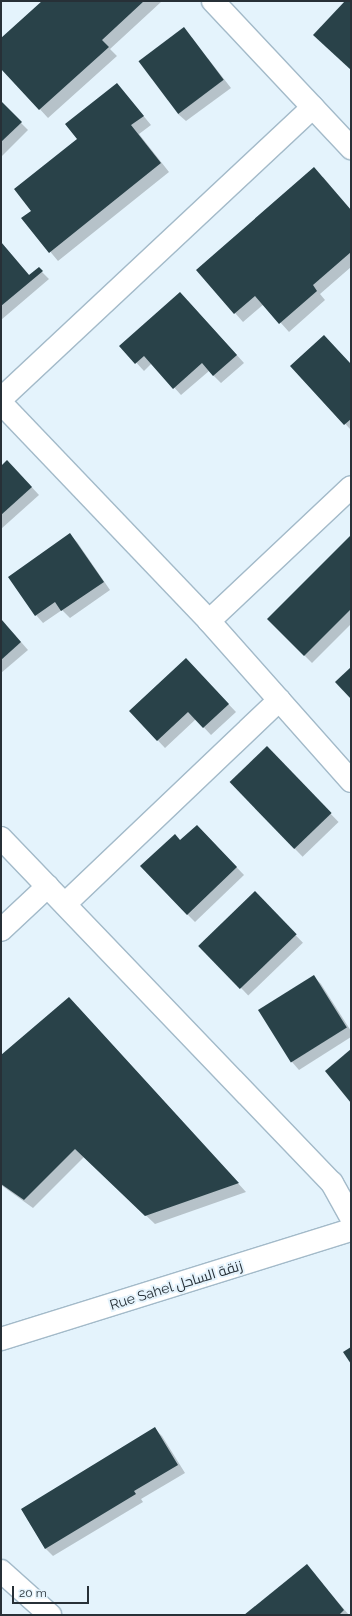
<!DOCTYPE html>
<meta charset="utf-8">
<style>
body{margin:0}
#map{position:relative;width:352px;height:1616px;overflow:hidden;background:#e4f3fc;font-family:Raleway,Cairo,sans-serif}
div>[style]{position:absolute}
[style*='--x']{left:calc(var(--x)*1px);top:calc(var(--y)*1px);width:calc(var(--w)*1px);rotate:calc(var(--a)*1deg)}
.shadow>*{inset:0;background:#0003;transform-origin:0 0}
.building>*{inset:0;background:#294249;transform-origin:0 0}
.roads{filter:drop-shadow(1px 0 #a3bac9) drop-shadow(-1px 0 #a3bac9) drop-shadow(0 1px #a3bac9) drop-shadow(0 -1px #a3bac9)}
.minor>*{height:22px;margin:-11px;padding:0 11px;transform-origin:11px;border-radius:11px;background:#fff}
span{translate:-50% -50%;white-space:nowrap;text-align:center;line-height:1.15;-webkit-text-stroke:4px #e4f3fc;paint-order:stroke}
.street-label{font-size:14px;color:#273037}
.frame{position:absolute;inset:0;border:2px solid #273037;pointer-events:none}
.scale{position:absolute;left:12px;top:1586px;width:77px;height:18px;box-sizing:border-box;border:2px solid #273037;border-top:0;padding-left:5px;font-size:12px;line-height:14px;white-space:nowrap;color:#273037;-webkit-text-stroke:3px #e4f3fc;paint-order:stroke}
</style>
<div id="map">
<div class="shadow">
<i style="clip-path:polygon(43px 1px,160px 1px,161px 2px,110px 49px,117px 56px,48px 118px,1px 67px,1px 39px)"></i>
<i style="clip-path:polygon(184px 28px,231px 88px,186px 121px,178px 114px)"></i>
<i style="clip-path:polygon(117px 84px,151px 125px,139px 134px,169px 172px,58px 261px,23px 219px,33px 211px)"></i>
<i style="clip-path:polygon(1px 103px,28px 130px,1px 157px)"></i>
<i style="clip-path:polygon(323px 177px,351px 210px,351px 267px,320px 294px,325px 300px,289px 332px,264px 304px,243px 322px,197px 270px)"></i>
<i style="clip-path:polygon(1px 242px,30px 276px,39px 269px,49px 279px,1px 320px)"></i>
<i style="clip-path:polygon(188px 301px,244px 363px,221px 383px,209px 371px,181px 395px,152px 363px,144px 371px,121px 346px)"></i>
<i style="clip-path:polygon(351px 363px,351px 430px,291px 366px)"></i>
<i style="clip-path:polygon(1px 467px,15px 469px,39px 495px,1px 529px)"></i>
<i style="clip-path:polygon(70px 535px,77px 542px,110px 590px,70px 618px,62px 610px,43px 623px,36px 615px)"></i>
<i style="clip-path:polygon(350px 537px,351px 624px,312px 663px,268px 619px)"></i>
<i style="clip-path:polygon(1px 619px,28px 650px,1px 673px)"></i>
<i style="clip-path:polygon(193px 667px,236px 712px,211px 735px,196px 719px,165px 748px,130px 711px)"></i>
<i style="left:267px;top:748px;width:103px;height:50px;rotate:46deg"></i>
<i style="clip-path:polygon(204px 833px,244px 875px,195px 922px,187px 914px,181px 841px)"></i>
<i style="left:255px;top:893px;width:69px;height:76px;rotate:46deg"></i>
<i style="clip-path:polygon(313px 976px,321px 984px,351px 1031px,351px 1037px,299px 1070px,292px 1062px)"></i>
<i style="clip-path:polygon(78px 1007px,246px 1192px,155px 1224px,84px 1157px,33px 1208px,1px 1185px,1px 1057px)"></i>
<i style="clip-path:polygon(155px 1429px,162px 1436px,185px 1473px,141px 1499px,143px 1502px,53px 1556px,45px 1548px)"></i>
<i style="clip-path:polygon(307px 1566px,349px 1615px,245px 1615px)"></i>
</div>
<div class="building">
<i style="clip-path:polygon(42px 1px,144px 1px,102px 40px,109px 47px,39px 110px,1px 69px,1px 38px)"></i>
<i style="clip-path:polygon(345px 1px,351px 1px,351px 70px,313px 35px)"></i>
<i style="left:184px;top:27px;width:66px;height:57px;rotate:53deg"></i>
<i style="clip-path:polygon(117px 83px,144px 116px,131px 125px,161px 163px,49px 253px,21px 218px,31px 211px,14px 189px,77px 139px,65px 124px)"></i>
<i style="clip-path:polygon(1px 101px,22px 122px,1px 142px)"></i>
<i style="clip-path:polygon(314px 167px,351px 210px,351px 252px,313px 285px,317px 291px,279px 324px,255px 296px,234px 314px,196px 270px)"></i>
<i style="clip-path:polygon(1px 242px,29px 275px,39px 267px,43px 271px,1px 306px)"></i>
<i style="clip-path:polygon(180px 292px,237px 355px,213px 376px,202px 363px,173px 389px,144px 356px,135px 364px,119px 346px)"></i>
<i style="clip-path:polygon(324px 335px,350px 363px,351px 361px,351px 419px,344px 425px,290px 366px)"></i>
<i style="clip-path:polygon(7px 460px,32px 487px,1px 515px,1px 466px)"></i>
<i style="clip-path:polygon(70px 533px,104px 582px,61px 611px,55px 602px,35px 616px,8px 577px)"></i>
<i style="clip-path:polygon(350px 536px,351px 609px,304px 656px,267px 619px)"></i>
<i style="clip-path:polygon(1px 619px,21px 642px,1px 660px)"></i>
<i style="clip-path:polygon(186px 658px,229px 704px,203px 728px,188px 712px,157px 741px,129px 711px)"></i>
<i style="clip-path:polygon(351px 667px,351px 699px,335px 682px)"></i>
<i style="left:267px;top:746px;width:93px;height:52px;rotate:46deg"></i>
<i style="clip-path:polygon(197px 825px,237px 867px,187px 915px,140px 866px,175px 834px,180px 840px)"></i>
<i style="left:255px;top:891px;width:60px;height:79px;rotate:46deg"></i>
<i style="left:314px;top:975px;width:62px;height:66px;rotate:58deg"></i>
<i style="clip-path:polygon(69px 997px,239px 1183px,145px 1216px,75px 1149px,24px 1200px,1px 1184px,1px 1055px)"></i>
<i style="clip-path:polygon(351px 1049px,351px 1103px,325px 1071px)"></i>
<i style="clip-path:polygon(351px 1347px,351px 1364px,343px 1352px)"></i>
<i style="clip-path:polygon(155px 1427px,178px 1465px,134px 1491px,136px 1494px,45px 1549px,21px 1509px)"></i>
<i style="clip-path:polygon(307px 1564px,344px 1610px,339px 1615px,244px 1615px)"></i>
</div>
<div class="roads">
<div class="minor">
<i style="--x:213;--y:1;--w:202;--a:46.8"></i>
<i style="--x:1;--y:399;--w:427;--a:-43.1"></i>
<i style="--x:1;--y:403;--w:301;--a:46.3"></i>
<i style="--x:209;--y:621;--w:214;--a:48.4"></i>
<i style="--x:209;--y:621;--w:195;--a:-43.3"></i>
<i style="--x:1;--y:838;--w:478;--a:46.2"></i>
<i style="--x:332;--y:1183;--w:39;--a:61"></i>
<i style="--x:65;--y:904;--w:296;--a:-43.6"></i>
<i style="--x:1;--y:930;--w:64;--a:-43.1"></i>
<i style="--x:1;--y:1339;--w:367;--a:-17.3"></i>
<i style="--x:1;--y:1571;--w:66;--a:41.9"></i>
</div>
</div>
<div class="street-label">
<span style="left:176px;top:1285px;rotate:-17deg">Rue Sahel زنقة الساحل</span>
</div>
<div class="frame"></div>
<div class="scale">20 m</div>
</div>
